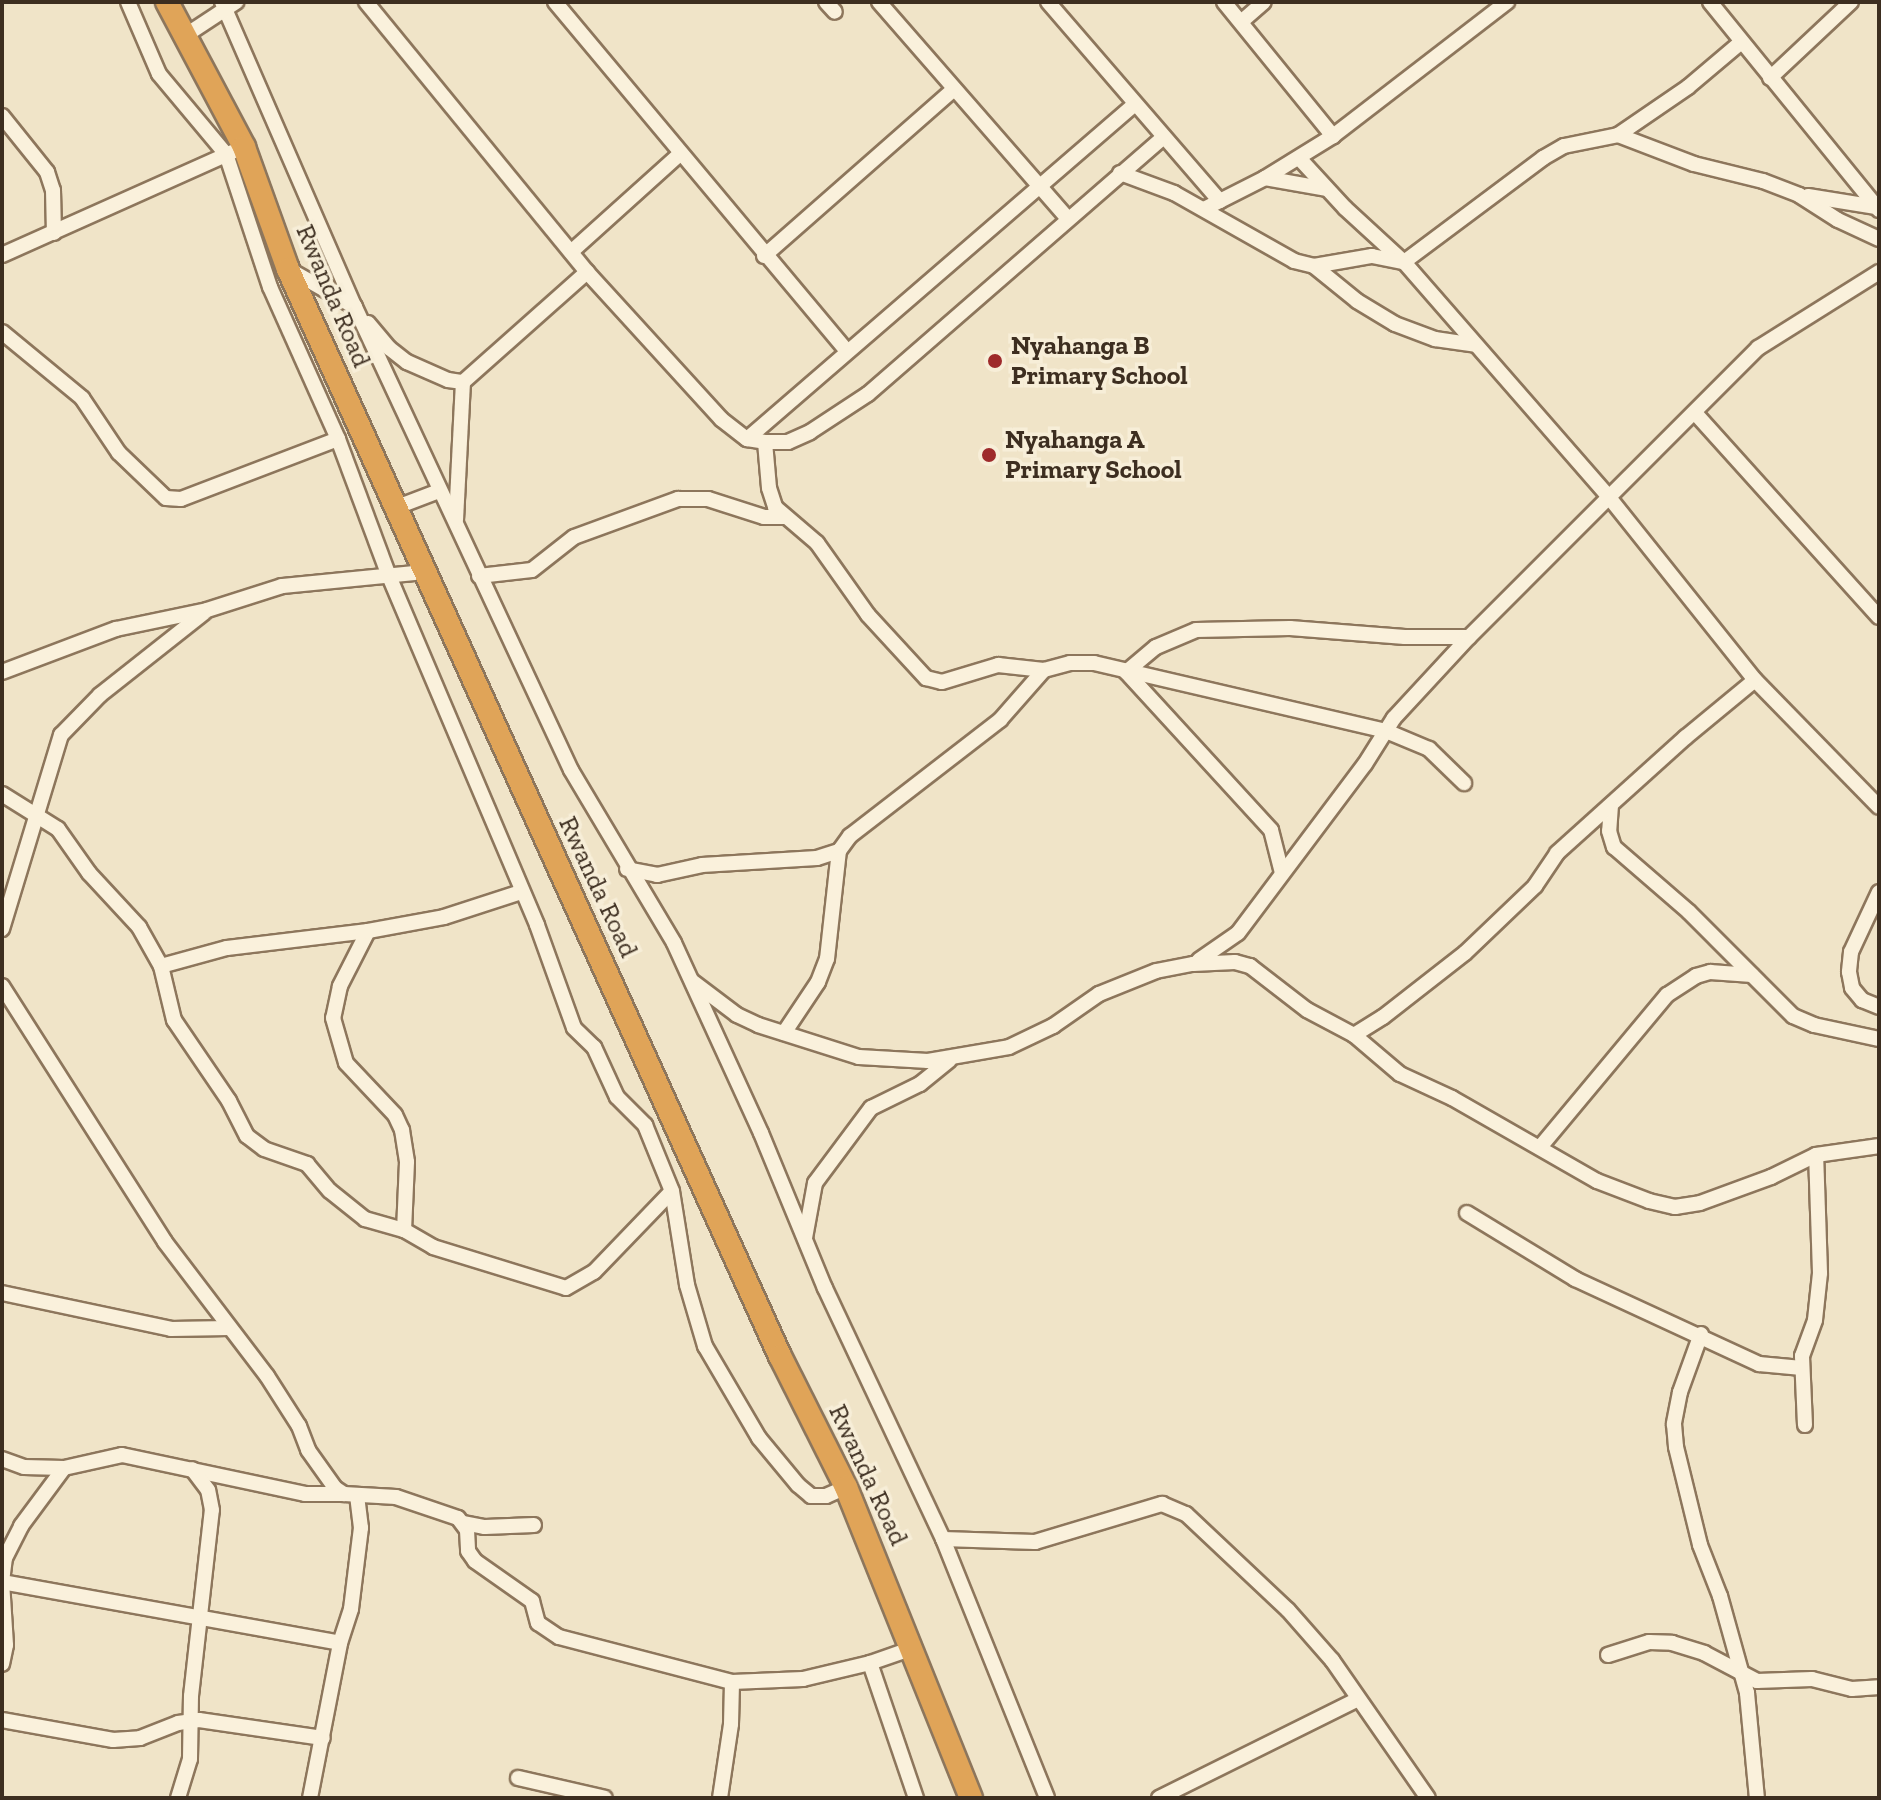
<!DOCTYPE html>
<style>
body{margin:0}
#map{position:relative;width:1881px;height:1800px;overflow:hidden;background:#f0e4c8;font-family:"Zilla Slab",serif}
div>[style]{position:absolute}
[style*='--x']{left:calc(var(--x)*1px);top:calc(var(--y)*1px);width:calc(var(--w)*1px);rotate:calc(var(--a)*1deg)}
.roads{filter:drop-shadow(2px 0 #8d765c) drop-shadow(-2px 0 #8d765c) drop-shadow(0 2px #8d765c) drop-shadow(0 -2px #8d765c)}
.minor>*{height:14px;margin:-7px;padding:0 7px;transform-origin:7px;border-radius:7px;background:#faf1dc}
.highway>*{height:22px;margin:-11px;padding:0 11px;transform-origin:11px;border-radius:11px;background:#e0a458}
.dots>*{width:22px;height:22px;translate:-50% -50%;box-sizing:border-box;border:4px solid #f7eed8;border-radius:50%}
span{translate:-50% -50%;white-space:nowrap;text-align:center;line-height:1.15;-webkit-text-stroke:7px #f7eed8;paint-order:stroke}
.street-label{font-size:26px;color:#3d2e20}
.poi-label{font-size:26px;color:#3d2e20;font-weight:700}
.left{translate:0 -50%;text-align:left}
.frame{position:absolute;inset:0;border:4px solid #3d2e20;pointer-events:none}
</style>
<div id="map">
<div class="roads">
<div class="minor">
<i style="--x:128;--y:2;--w:78;--a:66.7"></i>
<i style="--x:159;--y:74;--w:104;--a:50.1"></i>
<i style="--x:226;--y:154;--w:140;--a:71.7"></i>
<i style="--x:270;--y:287;--w:167;--a:65.9"></i>
<i style="--x:338;--y:439;--w:146;--a:69.6"></i>
<i style="--x:389;--y:576;--w:379;--a:67"></i>
<i style="--x:537;--y:925;--w:109;--a:70.2"></i>
<i style="--x:574;--y:1028;--w:28;--a:44"></i>
<i style="--x:594;--y:1047;--w:55;--a:65.3"></i>
<i style="--x:617;--y:1097;--w:40;--a:45"></i>
<i style="--x:645;--y:1125;--w:71;--a:67.8"></i>
<i style="--x:672;--y:1191;--w:95;--a:80.9"></i>
<i style="--x:687;--y:1285;--w:64;--a:73.6"></i>
<i style="--x:705;--y:1346;--w:107;--a:59.6"></i>
<i style="--x:759;--y:1438;--w:61;--a:50.3"></i>
<i style="--x:798;--y:1485;--w:17;--a:40"></i>
<i style="--x:811;--y:1496;--w:15;--a:0"></i>
<i style="--x:826;--y:1496;--w:22;--a:-24"></i>
<i style="--x:222;--y:2;--w:331;--a:66.5"></i>
<i style="--x:354;--y:305;--w:513;--a:64.98"></i>
<i style="--x:571;--y:770;--w:201;--a:59.2"></i>
<i style="--x:674;--y:943;--w:209;--a:65.4"></i>
<i style="--x:761;--y:1133;--w:168;--a:67.6"></i>
<i style="--x:825;--y:1288;--w:277;--a:64.8"></i>
<i style="--x:943;--y:1539;--w:279;--a:68.1"></i>
<i style="--x:366;--y:2;--w:349;--a:50.7"></i>
<i style="--x:587;--y:272;--w:199;--a:47.6"></i>
<i style="--x:721;--y:419;--w:33;--a:38"></i>
<i style="--x:747;--y:439;--w:18;--a:9"></i>
<i style="--x:765;--y:442;--w:23;--a:0"></i>
<i style="--x:788;--y:442;--w:24;--a:-24"></i>
<i style="--x:810;--y:432;--w:69;--a:-33.2"></i>
<i style="--x:868;--y:394;--w:391;--a:-41"></i>
<i style="--x:555;--y:2;--w:455;--a:50.1"></i>
<i style="--x:826;--y:2;--w:13;--a:48"></i>
<i style="--x:879;--y:2;--w:288;--a:48.9"></i>
<i style="--x:1048;--y:2;--w:263;--a:49.2"></i>
<i style="--x:1224;--y:2;--w:173;--a:50.9"></i>
<i style="--x:1710;--y:2;--w:268;--a:50.9"></i>
<i style="--x:1241;--y:22;--w:30;--a:-41"></i>
<i style="--x:183;--y:37;--w:64;--a:-33.4"></i>
<i style="--x:1770;--y:78;--w:111;--a:-43.2"></i>
<i style="--x:2;--y:116;--w:72;--a:51.2"></i>
<i style="--x:47;--y:172;--w:19;--a:72"></i>
<i style="--x:53;--y:190;--w:43;--a:88.7"></i>
<i style="--x:1618;--y:135;--w:81;--a:20.9"></i>
<i style="--x:1694;--y:164;--w:71;--a:13.8"></i>
<i style="--x:1763;--y:181;--w:39;--a:21"></i>
<i style="--x:1799;--y:195;--w:46;--a:32.7"></i>
<i style="--x:1838;--y:220;--w:45;--a:24.9"></i>
<i style="--x:1299;--y:158;--w:68;--a:47.4"></i>
<i style="--x:1345;--y:208;--w:80;--a:42.5"></i>
<i style="--x:1404;--y:262;--w:310;--a:48.9"></i>
<i style="--x:1608;--y:496;--w:236;--a:51.4"></i>
<i style="--x:1755;--y:680;--w:177;--a:45.7"></i>
<i style="--x:1120;--y:173;--w:58;--a:20.3"></i>
<i style="--x:1174;--y:193;--w:138;--a:29.5"></i>
<i style="--x:1294;--y:261;--w:21;--a:14"></i>
<i style="--x:1314;--y:266;--w:59;--a:-9.8"></i>
<i style="--x:1372;--y:256;--w:33;--a:11"></i>
<i style="--x:1404;--y:262;--w:174;--a:-36.8"></i>
<i style="--x:1543;--y:158;--w:24;--a:-30"></i>
<i style="--x:1564;--y:146;--w:55;--a:-11.5"></i>
<i style="--x:1618;--y:135;--w:85;--a:-34.4"></i>
<i style="--x:1688;--y:87;--w:68;--a:-40.2"></i>
<i style="--x:1265;--y:178;--w:62;--a:10.2"></i>
<i style="--x:1808;--y:196;--w:69;--a:9.2"></i>
<i style="--x:1204;--y:209;--w:68;--a:-26.9"></i>
<i style="--x:1265;--y:178;--w:80;--a:-31.7"></i>
<i style="--x:1333;--y:136;--w:220;--a:-37.6"></i>
<i style="--x:571;--y:252;--w:147;--a:-42"></i>
<i style="--x:2;--y:255;--w:252;--a:-24.1"></i>
<i style="--x:764;--y:256;--w:253;--a:-41.3"></i>
<i style="--x:1314;--y:266;--w:55;--a:39.1"></i>
<i style="--x:1357;--y:301;--w:44;--a:31.2"></i>
<i style="--x:1395;--y:324;--w:43;--a:20.6"></i>
<i style="--x:1435;--y:339;--w:41;--a:8.3"></i>
<i style="--x:290;--y:270;--w:75;--a:29.6"></i>
<i style="--x:368;--y:323;--w:33;--a:50"></i>
<i style="--x:389;--y:348;--w:23;--a:38"></i>
<i style="--x:407;--y:362;--w:45;--a:23.7"></i>
<i style="--x:448;--y:380;--w:15;--a:8"></i>
<i style="--x:2;--y:332;--w:104;--a:39.5"></i>
<i style="--x:82;--y:398;--w:66;--a:56.1"></i>
<i style="--x:119;--y:453;--w:65;--a:43.8"></i>
<i style="--x:166;--y:498;--w:15;--a:4"></i>
<i style="--x:181;--y:499;--w:168;--a:-20.9"></i>
<i style="--x:1696;--y:414;--w:273;--a:48"></i>
<i style="--x:747;--y:439;--w:513;--a:-40.81"></i>
<i style="--x:765;--y:442;--w:46;--a:85"></i>
<i style="--x:769;--y:488;--w:20;--a:72"></i>
<i style="--x:775;--y:507;--w:55;--a:40.6"></i>
<i style="--x:817;--y:543;--w:88;--a:54.7"></i>
<i style="--x:868;--y:615;--w:86;--a:47.4"></i>
<i style="--x:926;--y:678;--w:16;--a:14"></i>
<i style="--x:942;--y:682;--w:59;--a:-16.9"></i>
<i style="--x:998;--y:665;--w:46;--a:6.2"></i>
<i style="--x:397;--y:507;--w:45;--a:-20.9"></i>
<i style="--x:456;--y:520;--w:138;--a:-87.1"></i>
<i style="--x:463;--y:382;--w:166;--a:-41.6"></i>
<i style="--x:479;--y:576;--w:53;--a:-6.5"></i>
<i style="--x:532;--y:570;--w:53;--a:-38.2"></i>
<i style="--x:574;--y:537;--w:111;--a:-20.1"></i>
<i style="--x:678;--y:499;--w:30;--a:0"></i>
<i style="--x:708;--y:499;--w:59;--a:17.8"></i>
<i style="--x:764;--y:517;--w:20;--a:0"></i>
<i style="--x:2;--y:672;--w:122;--a:-20.7"></i>
<i style="--x:116;--y:629;--w:93;--a:-11.8"></i>
<i style="--x:207;--y:610;--w:79;--a:-17.7"></i>
<i style="--x:282;--y:586;--w:144;--a:-5.6"></i>
<i style="--x:2;--y:794;--w:66;--a:32"></i>
<i style="--x:58;--y:829;--w:54;--a:54.8"></i>
<i style="--x:89;--y:873;--w:74;--a:47.2"></i>
<i style="--x:139;--y:927;--w:45;--a:60.6"></i>
<i style="--x:161;--y:966;--w:56;--a:76.5"></i>
<i style="--x:174;--y:1020;--w:98;--a:55.8"></i>
<i style="--x:229;--y:1101;--w:39;--a:63"></i>
<i style="--x:247;--y:1136;--w:21;--a:37"></i>
<i style="--x:264;--y:1149;--w:46;--a:19.2"></i>
<i style="--x:307;--y:1164;--w:35;--a:50"></i>
<i style="--x:330;--y:1191;--w:45;--a:38.7"></i>
<i style="--x:365;--y:1219;--w:41;--a:15.8"></i>
<i style="--x:404;--y:1230;--w:34;--a:30"></i>
<i style="--x:433;--y:1247;--w:139;--a:17.1"></i>
<i style="--x:566;--y:1288;--w:32;--a:-30"></i>
<i style="--x:594;--y:1272;--w:112;--a:-46.1"></i>
<i style="--x:1611;--y:805;--w:26;--a:94"></i>
<i style="--x:1609;--y:831;--w:17;--a:73"></i>
<i style="--x:1614;--y:847;--w:99;--a:40.9"></i>
<i style="--x:1689;--y:912;--w:147;--a:45"></i>
<i style="--x:1793;--y:1016;--w:23;--a:23"></i>
<i style="--x:1814;--y:1025;--w:66;--a:12.2"></i>
<i style="--x:627;--y:869;--w:31;--a:11"></i>
<i style="--x:657;--y:875;--w:46;--a:-12.5"></i>
<i style="--x:702;--y:865;--w:115;--a:-3.5"></i>
<i style="--x:817;--y:858;--w:23;--a:-18"></i>
<i style="--x:1282;--y:873;--w:44;--a:-104.3"></i>
<i style="--x:1271;--y:830;--w:214;--a:-132.5"></i>
<i style="--x:1126;--y:672;--w:39;--a:-40"></i>
<i style="--x:1156;--y:647;--w:43;--a:-23"></i>
<i style="--x:1196;--y:630;--w:94;--a:-1.2"></i>
<i style="--x:1290;--y:628;--w:115;--a:4.5"></i>
<i style="--x:1405;--y:637;--w:64;--a:0"></i>
<i style="--x:1879;--y:892;--w:66;--a:115"></i>
<i style="--x:1851;--y:952;--w:20;--a:96"></i>
<i style="--x:1849;--y:972;--w:16;--a:79"></i>
<i style="--x:1852;--y:988;--w:16;--a:50"></i>
<i style="--x:1862;--y:1000;--w:18;--a:22"></i>
<i style="--x:2;--y:929;--w:203;--a:-73.1"></i>
<i style="--x:61;--y:735;--w:56;--a:-45.7"></i>
<i style="--x:100;--y:695;--w:132;--a:-38.3"></i>
<i style="--x:368;--y:931;--w:62;--a:117"></i>
<i style="--x:340;--y:986;--w:33;--a:102"></i>
<i style="--x:333;--y:1018;--w:47;--a:73.9"></i>
<i style="--x:346;--y:1063;--w:71;--a:46.7"></i>
<i style="--x:395;--y:1115;--w:17;--a:65"></i>
<i style="--x:402;--y:1130;--w:32;--a:81"></i>
<i style="--x:407;--y:1162;--w:68;--a:92.5"></i>
<i style="--x:1199;--y:960;--w:47;--a:-34.7"></i>
<i style="--x:1238;--y:933;--w:211;--a:-53.1"></i>
<i style="--x:1365;--y:764;--w:54;--a:-57.8"></i>
<i style="--x:1394;--y:718;--w:110;--a:-47.2"></i>
<i style="--x:1469;--y:637;--w:409;--a:-45"></i>
<i style="--x:1758;--y:348;--w:143;--a:-32.1"></i>
<i style="--x:161;--y:966;--w:68;--a:-15.3"></i>
<i style="--x:227;--y:948;--w:142;--a:-6.9"></i>
<i style="--x:368;--y:931;--w:77;--a:-10.4"></i>
<i style="--x:444;--y:917;--w:81;--a:-18"></i>
<i style="--x:692;--y:981;--w:56;--a:37.1"></i>
<i style="--x:737;--y:1015;--w:23;--a:25"></i>
<i style="--x:758;--y:1025;--w:106;--a:17.6"></i>
<i style="--x:859;--y:1057;--w:69;--a:3.3"></i>
<i style="--x:928;--y:1061;--w:82;--a:-9.8"></i>
<i style="--x:1009;--y:1047;--w:49;--a:-25.5"></i>
<i style="--x:1053;--y:1026;--w:56;--a:-34.8"></i>
<i style="--x:1099;--y:994;--w:61;--a:-22"></i>
<i style="--x:1156;--y:971;--w:38;--a:-11"></i>
<i style="--x:1193;--y:964;--w:42;--a:-2.7"></i>
<i style="--x:1235;--y:962;--w:16;--a:15"></i>
<i style="--x:1250;--y:966;--w:72;--a:37.7"></i>
<i style="--x:1307;--y:1010;--w:53;--a:28"></i>
<i style="--x:1354;--y:1035;--w:60;--a:40.3"></i>
<i style="--x:1400;--y:1074;--w:57;--a:24.8"></i>
<i style="--x:1452;--y:1098;--w:167;--a:29.8"></i>
<i style="--x:1597;--y:1181;--w:56;--a:21"></i>
<i style="--x:1649;--y:1201;--w:27;--a:13"></i>
<i style="--x:1675;--y:1207;--w:25;--a:-9"></i>
<i style="--x:1700;--y:1203;--w:76;--a:-20.1"></i>
<i style="--x:1771;--y:1177;--w:50;--a:-26.1"></i>
<i style="--x:1816;--y:1155;--w:64;--a:-8.1"></i>
<i style="--x:2;--y:986;--w:303;--a:57.5"></i>
<i style="--x:165;--y:1242;--w:168;--a:52.7"></i>
<i style="--x:267;--y:1376;--w:59;--a:57.4"></i>
<i style="--x:299;--y:1426;--w:26;--a:69"></i>
<i style="--x:308;--y:1450;--w:47;--a:54.6"></i>
<i style="--x:335;--y:1488;--w:11;--a:34"></i>
<i style="--x:344;--y:1494;--w:52;--a:3.3"></i>
<i style="--x:396;--y:1497;--w:65;--a:18.7"></i>
<i style="--x:458;--y:1518;--w:15;--a:53"></i>
<i style="--x:467;--y:1530;--w:21;--a:87"></i>
<i style="--x:468;--y:1551;--w:12;--a:55"></i>
<i style="--x:475;--y:1561;--w:70;--a:35.1"></i>
<i style="--x:532;--y:1601;--w:23;--a:75"></i>
<i style="--x:538;--y:1623;--w:25;--a:34"></i>
<i style="--x:559;--y:1637;--w:179;--a:14.6"></i>
<i style="--x:732;--y:1682;--w:71;--a:-2.4"></i>
<i style="--x:803;--y:1679;--w:69;--a:-13.4"></i>
<i style="--x:870;--y:1663;--w:46;--a:-19.2"></i>
<i style="--x:784;--y:1033;--w:61;--a:-56.3"></i>
<i style="--x:818;--y:982;--w:25;--a:-69"></i>
<i style="--x:827;--y:959;--w:109;--a:-83.7"></i>
<i style="--x:839;--y:851;--w:19;--a:-54"></i>
<i style="--x:850;--y:836;--w:190;--a:-37.7"></i>
<i style="--x:1000;--y:720;--w:67;--a:-48.7"></i>
<i style="--x:1044;--y:670;--w:27;--a:-15"></i>
<i style="--x:1070;--y:663;--w:24;--a:0"></i>
<i style="--x:1094;--y:663;--w:300;--a:13.1"></i>
<i style="--x:1386;--y:731;--w:47;--a:22.7"></i>
<i style="--x:1429;--y:749;--w:49;--a:44.2"></i>
<i style="--x:1354;--y:1035;--w:34;--a:-32"></i>
<i style="--x:1383;--y:1017;--w:104;--a:-38"></i>
<i style="--x:1465;--y:953;--w:97;--a:-43.7"></i>
<i style="--x:1535;--y:886;--w:40;--a:-56"></i>
<i style="--x:1557;--y:853;--w:173;--a:-42"></i>
<i style="--x:1686;--y:737;--w:89;--a:-39.6"></i>
<i style="--x:1541;--y:1146;--w:197;--a:-50.2"></i>
<i style="--x:1667;--y:995;--w:35;--a:-33"></i>
<i style="--x:1696;--y:976;--w:15;--a:-16"></i>
<i style="--x:1710;--y:972;--w:42;--a:4.1"></i>
<i style="--x:1467;--y:1213;--w:127;--a:31.4"></i>
<i style="--x:1575;--y:1279;--w:203;--a:24.8"></i>
<i style="--x:1759;--y:1364;--w:43;--a:5.3"></i>
<i style="--x:805;--y:1238;--w:56;--a:-79.7"></i>
<i style="--x:815;--y:1183;--w:94;--a:-53.3"></i>
<i style="--x:871;--y:1108;--w:55;--a:-26.1"></i>
<i style="--x:920;--y:1084;--w:38;--a:-39"></i>
<i style="--x:2;--y:1293;--w:173;--a:12"></i>
<i style="--x:171;--y:1329;--w:58;--a:-1"></i>
<i style="--x:1701;--y:1334;--w:62;--a:109.9"></i>
<i style="--x:1680;--y:1392;--w:33;--a:101"></i>
<i style="--x:1674;--y:1424;--w:23;--a:85"></i>
<i style="--x:1676;--y:1447;--w:101;--a:76.2"></i>
<i style="--x:1700;--y:1545;--w:55;--a:68.6"></i>
<i style="--x:1720;--y:1596;--w:101;--a:74.4"></i>
<i style="--x:1747;--y:1693;--w:105;--a:84.6"></i>
<i style="--x:1805;--y:1425;--w:69;--a:-92.5"></i>
<i style="--x:1802;--y:1356;--w:38;--a:-70"></i>
<i style="--x:1815;--y:1320;--w:47;--a:-83.9"></i>
<i style="--x:1820;--y:1273;--w:118;--a:-91.9"></i>
<i style="--x:2;--y:1459;--w:23;--a:20"></i>
<i style="--x:24;--y:1467;--w:40;--a:1.4"></i>
<i style="--x:64;--y:1468;--w:59;--a:-12.6"></i>
<i style="--x:122;--y:1455;--w:187;--a:12"></i>
<i style="--x:305;--y:1494;--w:39;--a:0"></i>
<i style="--x:464;--y:1523;--w:21;--a:11"></i>
<i style="--x:485;--y:1527;--w:49;--a:-2.3"></i>
<i style="--x:943;--y:1539;--w:92;--a:1.9"></i>
<i style="--x:1035;--y:1542;--w:133;--a:-16.7"></i>
<i style="--x:1162;--y:1504;--w:26;--a:23"></i>
<i style="--x:1186;--y:1514;--w:140;--a:43.3"></i>
<i style="--x:1288;--y:1610;--w:67;--a:48.7"></i>
<i style="--x:1332;--y:1660;--w:168;--a:55.2"></i>
<i style="--x:2;--y:1582;--w:343;--a:10.2"></i>
<i style="--x:1608;--y:1655;--w:43;--a:-17.6"></i>
<i style="--x:1649;--y:1642;--w:23;--a:2"></i>
<i style="--x:1672;--y:1643;--w:34;--a:17"></i>
<i style="--x:1704;--y:1653;--w:60;--a:27.8"></i>
<i style="--x:1757;--y:1681;--w:55;--a:-2.1"></i>
<i style="--x:1812;--y:1679;--w:41;--a:14"></i>
<i style="--x:1852;--y:1689;--w:27;--a:-4"></i>
<i style="--x:870;--y:1663;--w:143;--a:71.2"></i>
<i style="--x:2;--y:1664;--w:19;--a:-78"></i>
<i style="--x:6;--y:1645;--w:63;--a:-93.6"></i>
<i style="--x:2;--y:1582;--w:24;--a:-83"></i>
<i style="--x:5;--y:1558;--w:36;--a:-63"></i>
<i style="--x:21;--y:1526;--w:72;--a:-53.4"></i>
<i style="--x:2;--y:1720;--w:113;--a:10.2"></i>
<i style="--x:113;--y:1740;--w:27;--a:-4"></i>
<i style="--x:140;--y:1738;--w:41;--a:-21.5"></i>
<i style="--x:178;--y:1723;--w:21;--a:-8"></i>
<i style="--x:199;--y:1720;--w:125;--a:8.3"></i>
<i style="--x:518;--y:1778;--w:89;--a:12.9"></i>
<i style="--x:178;--y:1798;--w:41;--a:-72.9"></i>
<i style="--x:190;--y:1759;--w:63;--a:-89.1"></i>
<i style="--x:191;--y:1696;--w:187;--a:-83.6"></i>
<i style="--x:212;--y:1510;--w:20;--a:-101"></i>
<i style="--x:208;--y:1490;--w:26;--a:-127"></i>
<i style="--x:310;--y:1798;--w:158;--a:-79"></i>
<i style="--x:340;--y:1643;--w:36;--a:-72"></i>
<i style="--x:351;--y:1609;--w:82;--a:-83"></i>
<i style="--x:361;--y:1528;--w:32;--a:-97"></i>
<i style="--x:720;--y:1798;--w:75;--a:-81.5"></i>
<i style="--x:731;--y:1724;--w:42;--a:-88.6"></i>
<i style="--x:1159;--y:1798;--w:222;--a:-26.4"></i>
</div>
<div class="highway">
<i style="--x:167;--y:2;--w:164;--a:62"></i>
<i style="--x:244;--y:147;--w:130;--a:70.2"></i>
<i style="--x:288;--y:269;--w:1193;--a:65.65"></i>
<i style="--x:780;--y:1356;--w:147;--a:63.3"></i>
<i style="--x:846;--y:1487;--w:335;--a:68.1"></i>
</div>
</div>
<div class="dots">
<i style="left:995px;top:361px;background:#9e2a2b"></i>
<i style="left:989px;top:455px;background:#9e2a2b"></i>
</div>
<div class="street-label">
<span style="left:333px;top:296px;rotate:67deg">Rwanda Road</span>
<span style="left:598px;top:887px;rotate:65deg">Rwanda Road</span>
<span style="left:868px;top:1475px;rotate:65deg">Rwanda Road</span>
</div>
<div class="poi-label">
<span class="left" style="left:1011px;top:361px">Nyahanga B<br>Primary School</span>
<span class="left" style="left:1005px;top:455px">Nyahanga A<br>Primary School</span>
</div>
<div class="frame"></div>
</div>
